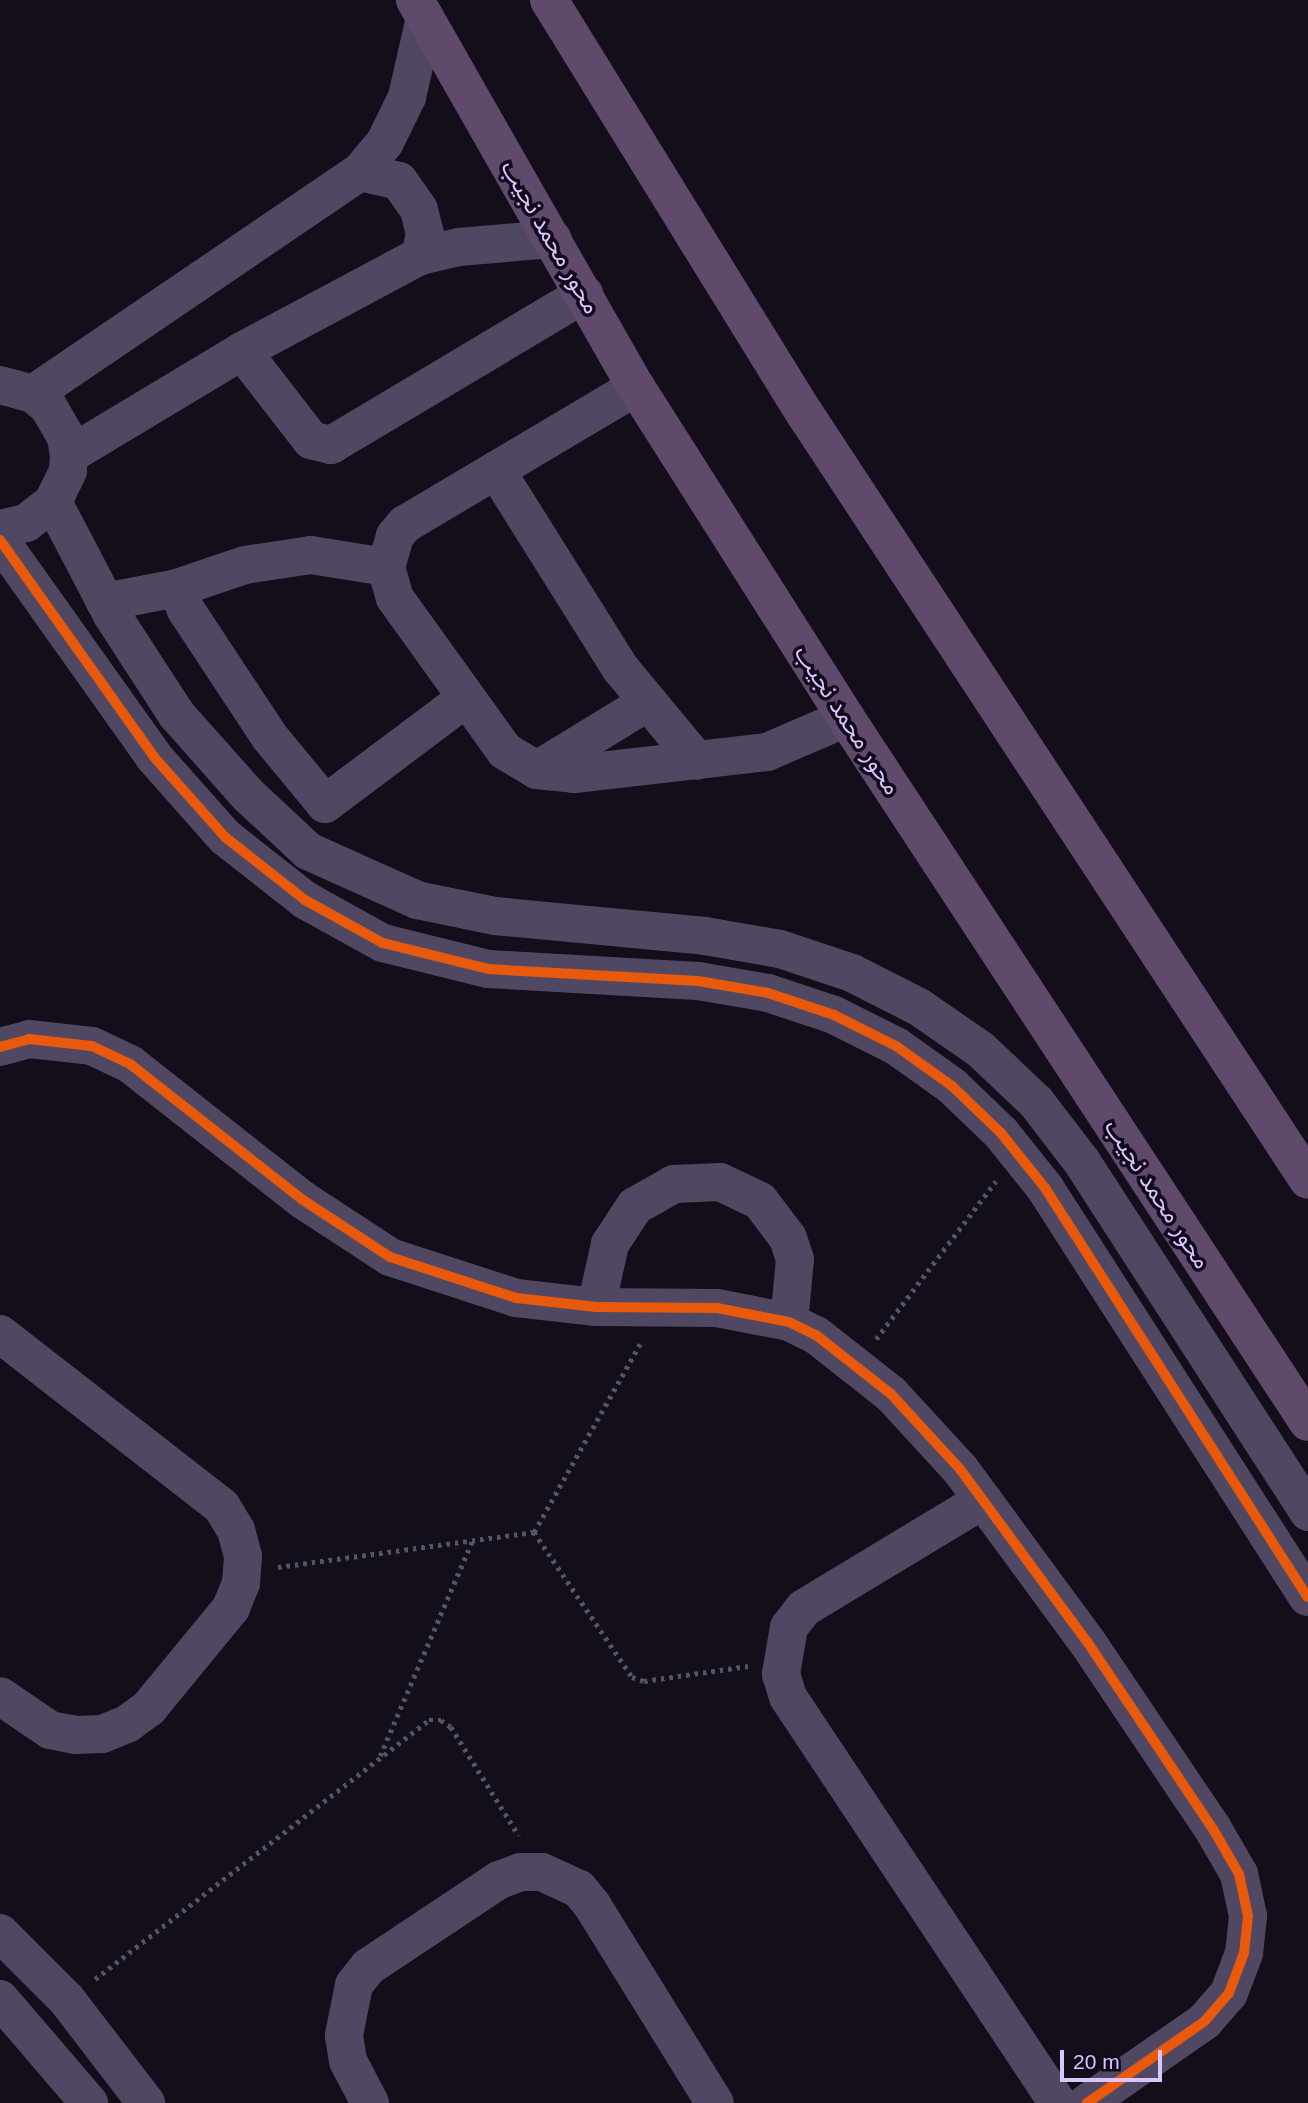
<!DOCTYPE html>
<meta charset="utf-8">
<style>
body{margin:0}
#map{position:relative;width:1308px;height:2103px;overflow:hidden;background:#130e19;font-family:Helvetica,"Noto Sans Arabic",sans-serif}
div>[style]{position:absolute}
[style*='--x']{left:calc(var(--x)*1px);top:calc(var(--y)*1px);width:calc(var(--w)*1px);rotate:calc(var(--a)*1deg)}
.path>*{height:4.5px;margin-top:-2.25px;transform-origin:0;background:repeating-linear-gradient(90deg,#4e5669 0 3.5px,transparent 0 8.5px)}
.minor>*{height:38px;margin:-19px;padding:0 19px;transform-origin:19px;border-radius:19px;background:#504862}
.major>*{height:38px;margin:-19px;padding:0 19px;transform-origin:19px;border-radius:19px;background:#604a6c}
.cycleway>*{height:10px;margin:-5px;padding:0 5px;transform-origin:5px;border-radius:5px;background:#e8590c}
span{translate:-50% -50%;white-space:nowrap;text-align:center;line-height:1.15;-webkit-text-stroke:7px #120a1d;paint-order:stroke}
.street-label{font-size:24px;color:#dbc5ff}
.scale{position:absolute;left:1060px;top:2050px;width:102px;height:32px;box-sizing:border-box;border:4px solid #dbc5ff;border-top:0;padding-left:9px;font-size:21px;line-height:24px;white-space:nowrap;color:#dbc5ff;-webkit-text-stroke:5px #120a1d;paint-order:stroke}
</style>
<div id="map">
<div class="path">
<i style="--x:876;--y:1339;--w:198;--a:-52.8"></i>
<i style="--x:534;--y:1532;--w:175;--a:55.9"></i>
<i style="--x:632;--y:1677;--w:13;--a:18"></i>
<i style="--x:644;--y:1681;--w:105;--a:-8.2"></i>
<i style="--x:534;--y:1532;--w:216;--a:-60.6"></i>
<i style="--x:278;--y:1567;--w:258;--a:-7.8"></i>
<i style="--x:380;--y:1756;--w:234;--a:-66.8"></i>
<i style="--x:95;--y:1979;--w:423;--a:-37.8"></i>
<i style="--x:429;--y:1720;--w:12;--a:0"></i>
<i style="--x:441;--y:1720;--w:12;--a:35"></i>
<i style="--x:451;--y:1727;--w:128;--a:58"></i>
</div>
<div class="minor">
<i style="--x:360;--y:172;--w:40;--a:13"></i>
<i style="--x:399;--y:181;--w:35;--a:55"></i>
<i style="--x:419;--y:210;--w:25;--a:76"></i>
<i style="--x:425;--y:234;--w:23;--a:103"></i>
<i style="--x:242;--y:351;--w:113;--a:52.2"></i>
<i style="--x:311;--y:440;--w:21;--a:14"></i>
<i style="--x:331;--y:445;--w:295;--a:-30.8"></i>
<i style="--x:0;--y:385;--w:34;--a:15"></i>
<i style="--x:33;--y:394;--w:19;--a:39"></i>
<i style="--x:48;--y:406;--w:36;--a:60"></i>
<i style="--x:66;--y:437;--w:18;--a:81"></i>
<i style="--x:69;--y:455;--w:16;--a:94"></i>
<i style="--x:68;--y:471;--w:34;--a:116"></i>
<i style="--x:53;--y:502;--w:34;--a:142"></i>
<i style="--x:26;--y:523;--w:27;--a:167"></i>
<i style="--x:636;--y:387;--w:269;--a:149.3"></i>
<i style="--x:405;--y:524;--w:16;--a:130"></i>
<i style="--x:395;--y:536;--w:32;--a:106"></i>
<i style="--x:386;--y:567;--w:32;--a:74"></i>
<i style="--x:395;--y:598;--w:188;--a:54.3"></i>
<i style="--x:505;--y:751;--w:37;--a:31"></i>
<i style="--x:537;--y:770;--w:37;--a:6"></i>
<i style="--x:574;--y:774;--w:194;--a:-6.5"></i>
<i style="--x:767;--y:752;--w:86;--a:-23.3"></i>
<i style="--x:33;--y:394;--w:395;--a:-34.2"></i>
<i style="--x:360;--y:172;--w:39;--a:-50"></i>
<i style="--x:385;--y:142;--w:50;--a:-63.9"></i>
<i style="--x:407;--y:97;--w:81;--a:-77.2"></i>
<i style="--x:69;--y:455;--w:202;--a:-31"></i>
<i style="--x:242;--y:351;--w:202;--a:-28.1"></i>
<i style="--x:420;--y:256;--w:40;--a:-13"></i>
<i style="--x:459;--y:247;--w:94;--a:-4.9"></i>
<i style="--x:496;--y:470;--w:235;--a:57.9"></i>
<i style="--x:621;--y:669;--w:119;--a:50.4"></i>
<i style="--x:53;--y:502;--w:127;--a:62.4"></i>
<i style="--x:112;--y:615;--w:119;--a:57"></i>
<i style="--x:177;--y:715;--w:107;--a:48.4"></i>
<i style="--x:248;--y:795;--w:82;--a:43"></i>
<i style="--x:308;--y:851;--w:120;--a:24.2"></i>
<i style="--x:417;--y:900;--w:80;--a:11.6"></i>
<i style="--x:495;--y:916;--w:211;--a:5.4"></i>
<i style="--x:705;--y:936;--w:76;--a:9.8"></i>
<i style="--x:780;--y:949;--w:76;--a:18.4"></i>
<i style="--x:852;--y:973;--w:75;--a:26.9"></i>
<i style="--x:919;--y:1007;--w:75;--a:34.7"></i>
<i style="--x:981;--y:1050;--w:76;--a:43.4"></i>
<i style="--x:1036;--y:1102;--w:76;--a:52.5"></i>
<i style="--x:1082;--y:1162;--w:417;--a:57.1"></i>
<i style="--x:0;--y:540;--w:266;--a:54.6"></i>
<i style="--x:154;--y:757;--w:107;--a:48.4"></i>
<i style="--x:225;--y:837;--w:102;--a:38.2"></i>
<i style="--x:305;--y:900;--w:89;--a:28.9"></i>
<i style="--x:383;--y:943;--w:108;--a:13.9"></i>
<i style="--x:488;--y:969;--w:210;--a:3.3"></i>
<i style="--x:698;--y:981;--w:71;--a:9.7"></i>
<i style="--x:768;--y:993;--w:70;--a:18.4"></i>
<i style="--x:834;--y:1015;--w:69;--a:26.6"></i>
<i style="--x:896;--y:1046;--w:69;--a:35.5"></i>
<i style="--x:952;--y:1086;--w:68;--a:43.8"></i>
<i style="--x:1001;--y:1133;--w:70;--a:51.3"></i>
<i style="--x:1045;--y:1188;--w:486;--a:57.3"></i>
<i style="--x:386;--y:567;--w:76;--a:-170.9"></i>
<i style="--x:311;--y:555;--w:67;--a:171.4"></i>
<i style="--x:245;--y:565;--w:72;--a:161.3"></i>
<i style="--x:177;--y:588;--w:24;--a:68"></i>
<i style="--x:186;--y:610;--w:151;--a:56.6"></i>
<i style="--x:269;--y:736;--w:88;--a:50.5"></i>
<i style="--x:325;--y:804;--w:176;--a:-36.9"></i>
<i style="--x:105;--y:602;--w:73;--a:-11"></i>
<i style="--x:537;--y:770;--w:130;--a:-31.5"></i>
<i style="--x:0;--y:1047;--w:30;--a:-15"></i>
<i style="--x:29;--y:1039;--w:63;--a:6.3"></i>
<i style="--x:92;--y:1046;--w:42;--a:25.3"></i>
<i style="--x:130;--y:1064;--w:220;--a:38.2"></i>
<i style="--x:303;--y:1200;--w:104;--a:33.2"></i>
<i style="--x:390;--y:1257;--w:133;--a:18"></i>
<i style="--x:516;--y:1298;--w:81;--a:6.4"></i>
<i style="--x:596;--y:1307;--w:121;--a:0.5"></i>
<i style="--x:717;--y:1308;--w:73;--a:11"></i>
<i style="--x:789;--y:1322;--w:30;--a:26"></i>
<i style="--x:816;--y:1335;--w:95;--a:38.2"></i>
<i style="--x:891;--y:1394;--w:102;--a:47.4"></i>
<i style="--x:960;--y:1469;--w:216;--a:53.7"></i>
<i style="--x:1088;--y:1643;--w:224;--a:56.1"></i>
<i style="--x:1213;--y:1829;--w:52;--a:60"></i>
<i style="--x:1239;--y:1874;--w:43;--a:77.9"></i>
<i style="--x:1248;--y:1916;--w:37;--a:96"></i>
<i style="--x:1244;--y:1953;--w:43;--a:110.6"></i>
<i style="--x:1229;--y:1993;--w:37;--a:131"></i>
<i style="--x:1205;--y:2021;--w:144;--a:145.2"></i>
<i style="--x:596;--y:1307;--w:65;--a:-77.5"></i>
<i style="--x:610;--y:1244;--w:45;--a:-56.7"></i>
<i style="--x:635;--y:1206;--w:45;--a:-29.4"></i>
<i style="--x:674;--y:1184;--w:46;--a:-2.5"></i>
<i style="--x:720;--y:1182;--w:44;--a:25.4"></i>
<i style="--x:760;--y:1201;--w:46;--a:52.9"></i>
<i style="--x:788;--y:1238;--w:22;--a:72"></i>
<i style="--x:795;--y:1259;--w:63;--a:95.4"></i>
<i style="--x:0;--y:1334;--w:281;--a:37.9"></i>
<i style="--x:222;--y:1507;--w:27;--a:59"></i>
<i style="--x:236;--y:1530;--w:27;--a:75"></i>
<i style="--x:243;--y:1556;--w:27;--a:94"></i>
<i style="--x:241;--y:1583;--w:27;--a:112"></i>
<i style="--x:231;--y:1608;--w:129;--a:129.4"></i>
<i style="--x:149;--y:1708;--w:27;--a:144"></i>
<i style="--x:127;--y:1724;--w:27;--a:158"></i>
<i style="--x:102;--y:1734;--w:26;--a:178"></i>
<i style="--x:76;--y:1735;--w:26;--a:-169"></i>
<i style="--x:50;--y:1730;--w:60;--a:-145.8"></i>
<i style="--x:983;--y:1500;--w:209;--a:148.9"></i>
<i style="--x:804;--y:1608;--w:24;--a:128"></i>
<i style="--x:789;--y:1627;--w:48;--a:99.7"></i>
<i style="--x:781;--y:1674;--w:24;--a:73"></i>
<i style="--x:788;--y:1697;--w:488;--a:56.4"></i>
<i style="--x:0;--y:1933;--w:95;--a:45"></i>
<i style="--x:67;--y:2000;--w:130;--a:52.5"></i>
<i style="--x:0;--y:1999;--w:137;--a:49.4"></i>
<i style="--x:370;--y:2103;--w:47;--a:-117.6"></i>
<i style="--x:348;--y:2061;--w:26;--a:-99"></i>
<i style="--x:344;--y:2035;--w:51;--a:-78.7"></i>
<i style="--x:354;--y:1985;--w:23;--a:-52"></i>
<i style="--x:368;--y:1967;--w:157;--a:-33.6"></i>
<i style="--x:499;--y:1880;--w:23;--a:-20"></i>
<i style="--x:521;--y:1872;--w:21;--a:0"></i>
<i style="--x:542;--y:1872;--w:41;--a:24.7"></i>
<i style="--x:579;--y:1889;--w:21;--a:51"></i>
<i style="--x:592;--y:1905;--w:233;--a:58.2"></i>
</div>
<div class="major">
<i style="--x:415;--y:0;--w:446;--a:60.3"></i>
<i style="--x:636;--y:387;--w:392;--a:57.6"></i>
<i style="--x:846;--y:718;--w:842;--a:56.73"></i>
<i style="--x:549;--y:0;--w:487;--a:58.3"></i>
<i style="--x:805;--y:414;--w:916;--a:56.71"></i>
</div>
<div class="cycleway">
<i style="--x:0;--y:540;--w:266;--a:54.6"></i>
<i style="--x:154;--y:757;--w:107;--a:48.4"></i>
<i style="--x:225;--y:837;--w:102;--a:38.2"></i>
<i style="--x:305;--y:900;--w:89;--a:28.9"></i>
<i style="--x:383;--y:943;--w:108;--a:13.9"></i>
<i style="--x:488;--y:969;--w:210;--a:3.3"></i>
<i style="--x:698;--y:981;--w:71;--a:9.7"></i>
<i style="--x:768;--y:993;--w:70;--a:18.4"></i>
<i style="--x:834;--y:1015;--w:69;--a:26.6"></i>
<i style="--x:896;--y:1046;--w:69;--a:35.5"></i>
<i style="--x:952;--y:1086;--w:68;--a:43.8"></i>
<i style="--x:1001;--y:1133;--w:70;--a:51.3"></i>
<i style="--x:1045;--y:1188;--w:486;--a:57.3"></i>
<i style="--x:0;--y:1047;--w:30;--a:-15"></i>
<i style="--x:29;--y:1039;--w:63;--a:6.3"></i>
<i style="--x:92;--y:1046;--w:42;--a:25.3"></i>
<i style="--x:130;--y:1064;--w:220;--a:38.2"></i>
<i style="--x:303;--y:1200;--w:104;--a:33.2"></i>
<i style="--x:390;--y:1257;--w:133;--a:18"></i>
<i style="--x:516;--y:1298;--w:81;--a:6.4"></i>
<i style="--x:596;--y:1307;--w:121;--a:0.5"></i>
<i style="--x:717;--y:1308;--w:73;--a:11"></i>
<i style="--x:789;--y:1322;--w:30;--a:26"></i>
<i style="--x:816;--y:1335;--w:95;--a:38.2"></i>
<i style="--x:891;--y:1394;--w:102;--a:47.4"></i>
<i style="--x:960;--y:1469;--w:216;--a:53.7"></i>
<i style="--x:1088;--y:1643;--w:224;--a:56.1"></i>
<i style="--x:1213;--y:1829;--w:52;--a:60"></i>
<i style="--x:1239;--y:1874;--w:43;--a:77.9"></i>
<i style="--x:1248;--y:1916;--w:37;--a:96"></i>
<i style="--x:1244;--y:1953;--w:43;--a:110.6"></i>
<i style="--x:1229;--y:1993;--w:37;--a:131"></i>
<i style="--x:1205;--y:2021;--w:144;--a:145.2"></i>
</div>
<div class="street-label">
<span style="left:551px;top:237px;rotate:60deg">محور محمد نجيب</span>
<span style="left:848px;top:720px;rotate:57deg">محور محمد نجيب</span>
<span style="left:1158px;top:1194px;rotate:57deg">محور محمد نجيب</span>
</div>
<div class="scale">20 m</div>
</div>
